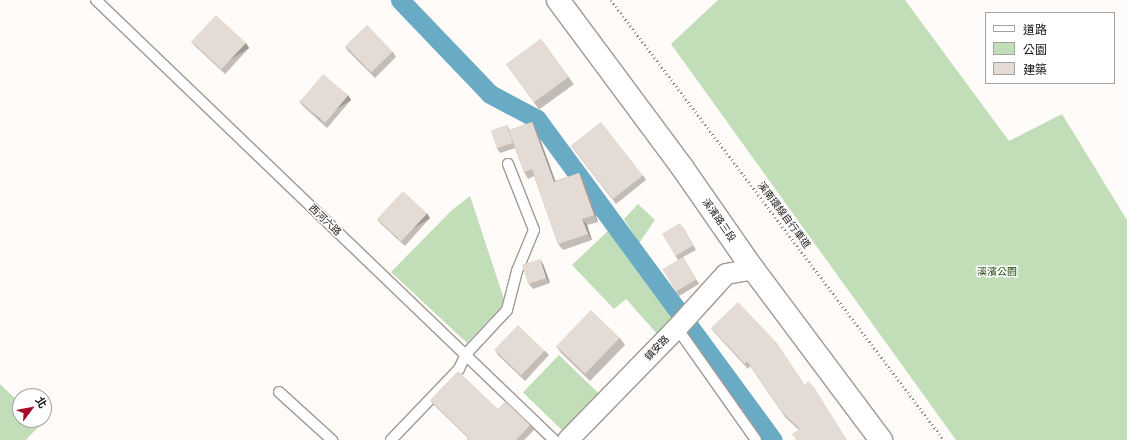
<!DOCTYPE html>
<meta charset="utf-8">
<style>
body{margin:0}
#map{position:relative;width:1127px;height:440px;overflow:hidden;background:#fefbf8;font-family:"Golos Text","Noto Sans TC",sans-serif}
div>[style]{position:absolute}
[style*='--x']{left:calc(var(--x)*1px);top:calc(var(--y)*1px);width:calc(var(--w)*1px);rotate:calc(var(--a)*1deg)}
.green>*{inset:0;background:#c1deb9;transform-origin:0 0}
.canal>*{height:19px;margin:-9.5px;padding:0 9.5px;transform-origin:9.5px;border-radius:9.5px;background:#69abc4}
.path>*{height:2.5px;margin-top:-1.25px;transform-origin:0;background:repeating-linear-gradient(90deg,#83807e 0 1px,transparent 0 4px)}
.roads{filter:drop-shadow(1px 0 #a29a94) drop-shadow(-1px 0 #a29a94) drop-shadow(0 1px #a29a94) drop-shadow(0 -1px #a29a94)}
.lane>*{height:10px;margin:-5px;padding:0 5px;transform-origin:5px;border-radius:5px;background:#fff}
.street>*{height:20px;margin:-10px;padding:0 10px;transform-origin:10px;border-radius:10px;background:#fff}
.secondary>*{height:22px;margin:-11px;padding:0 11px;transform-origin:11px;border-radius:11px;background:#fff}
.wall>*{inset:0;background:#c3bcb6;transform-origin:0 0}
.shaded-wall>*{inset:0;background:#9f9994;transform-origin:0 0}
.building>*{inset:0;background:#e3dbd4;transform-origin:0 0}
span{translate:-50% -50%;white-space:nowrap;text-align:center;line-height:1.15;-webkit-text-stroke:3px #fff;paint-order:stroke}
.street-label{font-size:10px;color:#181513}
.park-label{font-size:10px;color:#194806}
.legend{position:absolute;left:985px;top:12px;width:130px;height:72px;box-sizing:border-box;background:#fff;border:1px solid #a3a1a1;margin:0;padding:5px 7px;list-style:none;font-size:12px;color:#181513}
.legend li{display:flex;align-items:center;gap:8px;height:20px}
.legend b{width:20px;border:1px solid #a3a1a1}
.north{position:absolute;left:12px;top:388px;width:40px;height:40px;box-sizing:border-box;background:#fff;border:1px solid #a3a1a1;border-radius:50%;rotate:58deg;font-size:11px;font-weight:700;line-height:16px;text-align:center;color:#181513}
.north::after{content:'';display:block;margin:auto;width:14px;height:18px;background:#a60c28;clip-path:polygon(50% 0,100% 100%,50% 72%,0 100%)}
</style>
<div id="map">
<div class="green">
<i style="clip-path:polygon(718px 0,905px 0,1009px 141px,1062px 114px,1127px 220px,1127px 440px,956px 440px,671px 44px)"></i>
<i style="clip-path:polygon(470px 196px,504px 299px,501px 307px,467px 343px,391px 272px,452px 210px)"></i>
<i style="clip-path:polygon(638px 204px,655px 220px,639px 243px,624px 219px)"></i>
<i style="clip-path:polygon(611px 228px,644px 269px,677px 316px,660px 337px,626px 299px,614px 309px,572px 265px)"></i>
<i style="left:559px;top:355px;width:55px;height:52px;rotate:44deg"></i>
<i style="clip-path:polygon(0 384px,20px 403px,20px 420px,37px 420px,41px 424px,26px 440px,0 440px)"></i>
</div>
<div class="canal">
<i style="--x:400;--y:0;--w:130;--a:46.2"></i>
<i style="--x:490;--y:94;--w:53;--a:28"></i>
<i style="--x:537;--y:119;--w:398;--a:53.7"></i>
</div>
<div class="path">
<i style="--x:611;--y:0;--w:552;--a:52.88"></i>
</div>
<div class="roads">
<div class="lane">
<i style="--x:96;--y:0;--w:635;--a:43.85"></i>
<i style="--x:677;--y:328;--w:137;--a:54.8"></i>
<i style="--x:279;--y:392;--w:72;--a:42.2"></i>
<i style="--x:391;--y:440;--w:98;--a:-46.2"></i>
<i style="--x:459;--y:369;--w:17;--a:-65"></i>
<i style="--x:466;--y:354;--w:60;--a:-47"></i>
<i style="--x:507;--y:310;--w:40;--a:-75.6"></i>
<i style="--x:517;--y:271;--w:44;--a:-67.5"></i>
<i style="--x:534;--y:230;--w:71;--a:-111.5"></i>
</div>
<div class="street">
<i style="--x:568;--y:440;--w:156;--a:-45.8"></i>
<i style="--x:677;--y:328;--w:73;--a:-47.8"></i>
<i style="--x:726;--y:274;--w:27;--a:-10"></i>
</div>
<div class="secondary">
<i style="--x:558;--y:0;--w:208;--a:53.4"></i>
<i style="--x:682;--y:167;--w:124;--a:55.2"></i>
<i style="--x:753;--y:269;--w:214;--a:53.2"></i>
</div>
</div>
<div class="wall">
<i style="left:541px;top:39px;width:56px;height:43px;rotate:54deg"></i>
<i style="clip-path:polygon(191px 41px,246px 43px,249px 48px,225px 74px,195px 46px)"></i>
<i style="clip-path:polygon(345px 46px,393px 52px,396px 57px,375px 78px,348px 51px)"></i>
<i style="clip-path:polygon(348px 95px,351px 100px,327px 128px,303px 106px,299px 101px)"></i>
<i style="clip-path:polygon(532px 122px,536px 128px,555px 181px,579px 173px,583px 179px,598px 222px,587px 225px,592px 240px,563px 250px,558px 244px,534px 176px,528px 179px,524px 172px,515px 148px,500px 153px,497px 149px,507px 125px,510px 130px)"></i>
<i style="clip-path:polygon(571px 146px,643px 175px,646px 180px,616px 204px)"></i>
<i style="clip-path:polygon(430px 218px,405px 246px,381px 224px,377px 219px)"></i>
<i style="clip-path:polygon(683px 227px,696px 250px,683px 257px,699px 284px,679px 296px,676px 291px,678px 260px,675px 255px)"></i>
<i style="clip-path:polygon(543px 264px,550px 283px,533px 289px,529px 284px)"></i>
<i style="clip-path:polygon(711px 328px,805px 385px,847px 440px,799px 430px,785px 417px,750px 366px,748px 369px,714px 332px)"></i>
<i style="clip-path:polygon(620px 338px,625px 345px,590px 381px,561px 353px,556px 346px)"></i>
<i style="clip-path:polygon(495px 350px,545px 351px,549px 355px,525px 381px,498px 355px)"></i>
<i style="clip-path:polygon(430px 400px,498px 409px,530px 425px,534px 430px,524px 440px,467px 440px,468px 438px,434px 405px)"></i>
</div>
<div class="shaded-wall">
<i style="left:246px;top:43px;width:6px;height:35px;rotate:59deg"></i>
<i style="left:348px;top:95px;width:6px;height:37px;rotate:59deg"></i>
<i style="clip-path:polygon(532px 122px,536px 128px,558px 188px,554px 182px)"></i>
<i style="clip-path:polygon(579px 173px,583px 179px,598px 222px,594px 215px)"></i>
<i style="left:427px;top:213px;width:6px;height:39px;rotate:59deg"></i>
<i style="clip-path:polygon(582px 219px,587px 225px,592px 240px,588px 234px)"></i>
<i style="clip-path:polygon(540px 259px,543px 264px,550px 283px,546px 278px)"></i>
</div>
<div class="building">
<i style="left:216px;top:15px;width:41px;height:36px;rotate:43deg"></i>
<i style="left:367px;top:25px;width:37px;height:30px;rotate:46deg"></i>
<i style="left:541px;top:39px;width:47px;height:43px;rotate:54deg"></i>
<i style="left:323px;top:74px;width:33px;height:36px;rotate:40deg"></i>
<i style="clip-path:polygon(532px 122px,554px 182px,579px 173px,594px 215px,582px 219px,588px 234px,558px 244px,532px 169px,524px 172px,509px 130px)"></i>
<i style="left:601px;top:122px;width:68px;height:38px;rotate:52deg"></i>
<i style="left:507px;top:125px;width:19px;height:17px;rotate:72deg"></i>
<i style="left:403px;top:191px;width:33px;height:38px;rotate:43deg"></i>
<i style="left:680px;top:223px;width:26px;height:21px;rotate:59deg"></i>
<i style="left:683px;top:257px;width:26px;height:24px;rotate:59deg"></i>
<i style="left:540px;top:259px;width:20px;height:19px;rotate:72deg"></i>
<i style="clip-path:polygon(738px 302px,777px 343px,805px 385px,808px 381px,814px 387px,847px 440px,796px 440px,792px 434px,800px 429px,782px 412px,747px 361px,745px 364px,711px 328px)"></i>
<i style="left:591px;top:310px;width:40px;height:50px;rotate:44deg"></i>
<i style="left:518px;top:325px;width:37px;height:34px;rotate:44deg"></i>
<i style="clip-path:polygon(458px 371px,498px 409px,505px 401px,530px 425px,516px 440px,467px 440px,469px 438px,430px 400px)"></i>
</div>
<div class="street-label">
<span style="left:784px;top:215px;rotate:53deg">溪南環線自行車道</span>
<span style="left:325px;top:220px;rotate:44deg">西河六路</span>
<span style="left:719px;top:220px;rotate:55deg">溪濱路三段</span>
<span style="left:657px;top:348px;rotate:-46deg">鎮安路</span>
</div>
<div class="park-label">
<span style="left:997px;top:272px">溪濱公園</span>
</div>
<ul class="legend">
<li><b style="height:5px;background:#fff"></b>道路</li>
<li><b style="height:11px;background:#c1deb9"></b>公園</li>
<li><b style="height:11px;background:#e3dbd4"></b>建築</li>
</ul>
<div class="north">北</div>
</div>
